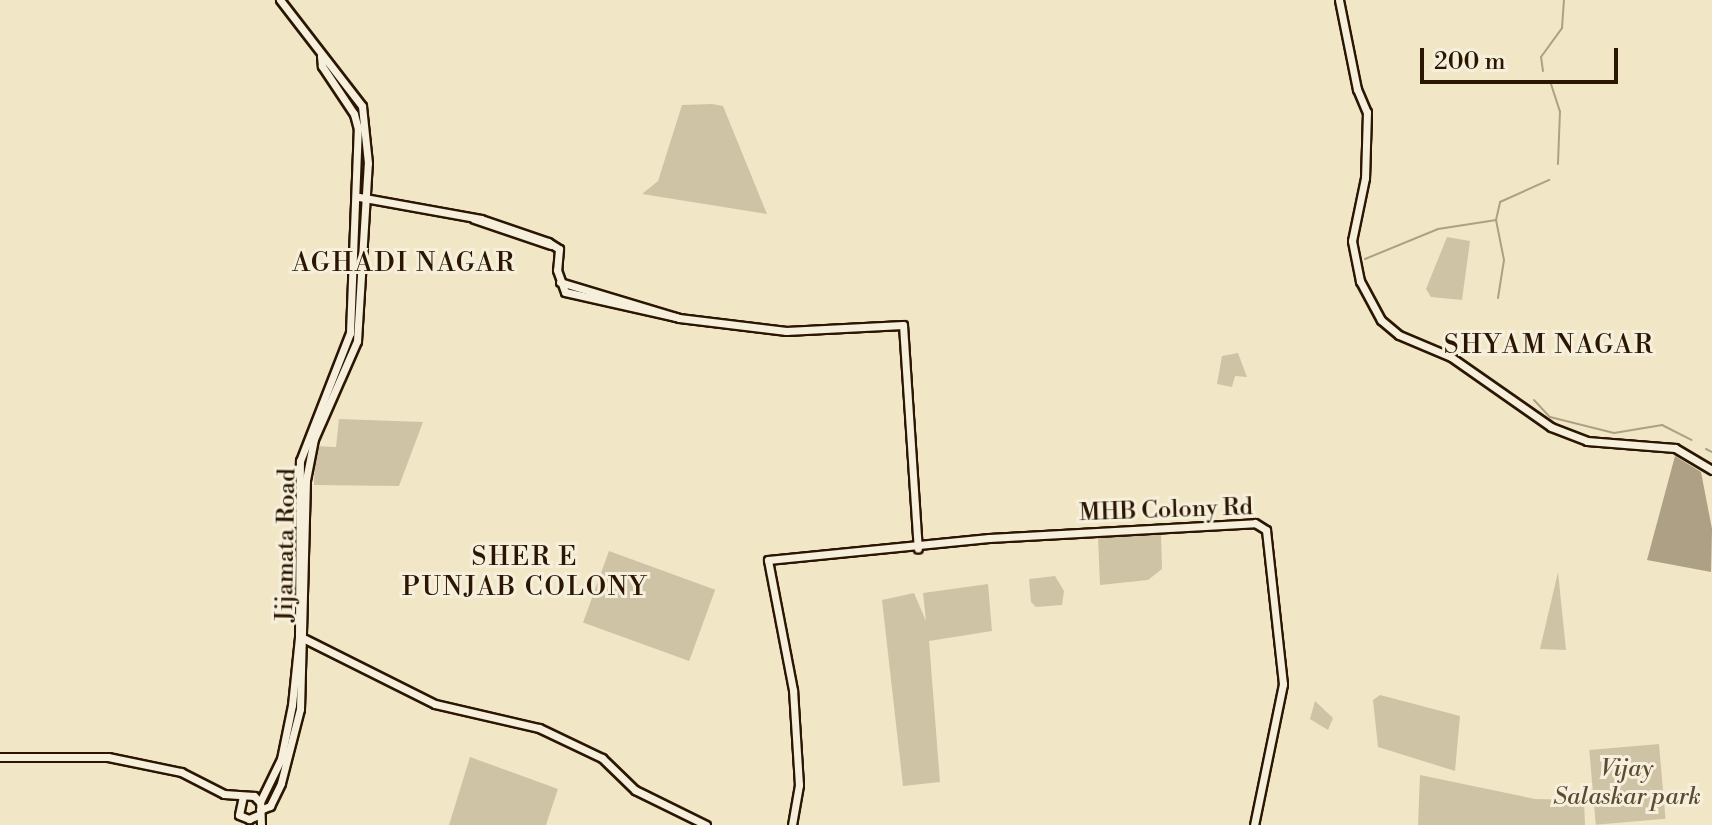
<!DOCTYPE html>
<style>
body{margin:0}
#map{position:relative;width:1712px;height:825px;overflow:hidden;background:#f1e7c7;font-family:"Libre Bodoni",serif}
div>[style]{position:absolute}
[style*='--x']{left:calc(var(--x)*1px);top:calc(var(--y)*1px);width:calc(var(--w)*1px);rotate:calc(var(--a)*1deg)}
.green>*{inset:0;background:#cfc3a6;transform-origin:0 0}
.water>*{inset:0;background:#aea084}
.stream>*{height:2px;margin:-1px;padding:0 1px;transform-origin:1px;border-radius:1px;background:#aea084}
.roads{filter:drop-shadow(2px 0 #2b1602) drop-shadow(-2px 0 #2b1602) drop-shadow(0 2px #2b1602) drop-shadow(0 -2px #2b1602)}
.secondary>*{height:7px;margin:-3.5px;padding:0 3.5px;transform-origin:3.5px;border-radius:3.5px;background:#f6efdb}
span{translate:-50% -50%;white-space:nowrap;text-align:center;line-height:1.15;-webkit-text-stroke:6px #f6efdb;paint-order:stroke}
.street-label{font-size:24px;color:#2b1602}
.park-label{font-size:24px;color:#5c4a33;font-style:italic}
.neighbourhood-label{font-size:26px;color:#2b1602;letter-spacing:2px}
.scale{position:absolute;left:1420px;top:48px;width:198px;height:36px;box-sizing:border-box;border:4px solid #2b1602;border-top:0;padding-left:10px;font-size:24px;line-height:28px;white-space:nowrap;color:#2b1602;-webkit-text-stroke:6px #f6efdb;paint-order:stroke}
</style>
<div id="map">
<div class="green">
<i style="clip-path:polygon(712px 104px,723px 106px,767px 214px,642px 194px,658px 181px,682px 105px)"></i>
<i style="clip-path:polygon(1447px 237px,1470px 241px,1462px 300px,1431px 297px,1426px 289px)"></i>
<i style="clip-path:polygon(1238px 353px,1247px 377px,1235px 376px,1232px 387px,1217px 384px,1222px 356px)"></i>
<i style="clip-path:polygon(339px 419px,423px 422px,399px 486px,314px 485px,315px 446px,336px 447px)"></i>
<i style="clip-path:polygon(1161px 532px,1162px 569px,1148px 580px,1100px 585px,1098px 537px)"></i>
<i style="left:609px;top:551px;width:113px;height:76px;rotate:20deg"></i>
<i style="clip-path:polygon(1558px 572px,1566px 650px,1540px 649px)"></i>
<i style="clip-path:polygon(1055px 576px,1064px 591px,1062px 605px,1036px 607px,1031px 602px,1029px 579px)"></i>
<i style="clip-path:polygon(988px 584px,992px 631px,929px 641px,940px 782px,903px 786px,882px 600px,914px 593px,926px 621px,923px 593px)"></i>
<i style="clip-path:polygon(1380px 695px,1460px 716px,1455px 771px,1378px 747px,1373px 700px)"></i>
<i style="clip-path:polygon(1315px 701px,1333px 718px,1328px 730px,1310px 719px)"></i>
<i style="left:1659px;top:744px;width:75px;height:70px;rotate:85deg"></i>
<i style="clip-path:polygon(470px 757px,558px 789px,546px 825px,449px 825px)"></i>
<i style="clip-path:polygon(1420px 775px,1535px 799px,1584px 800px,1585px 825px,1418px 825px)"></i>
</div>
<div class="water">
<i style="clip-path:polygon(1675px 456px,1701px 472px,1712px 529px,1711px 572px,1647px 560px)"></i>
</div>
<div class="stream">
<i style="--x:1543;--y:71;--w:14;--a:-98"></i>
<i style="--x:1541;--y:57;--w:36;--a:-54"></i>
<i style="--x:1562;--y:28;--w:28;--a:-86"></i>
<i style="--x:1550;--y:81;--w:32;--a:72"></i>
<i style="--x:1560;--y:111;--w:53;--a:92.2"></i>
<i style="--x:1365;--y:259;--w:79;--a:-22.3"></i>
<i style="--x:1438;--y:229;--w:59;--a:-8.8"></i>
<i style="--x:1498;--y:298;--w:38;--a:-81"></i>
<i style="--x:1504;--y:260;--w:41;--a:-101.3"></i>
<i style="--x:1496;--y:220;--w:18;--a:-77"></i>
<i style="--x:1500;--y:202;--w:54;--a:-24.2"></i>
<i style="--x:1534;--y:400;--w:23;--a:47"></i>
<i style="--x:1550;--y:417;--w:66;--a:14"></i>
<i style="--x:1614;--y:433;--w:49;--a:-9.5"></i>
<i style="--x:1662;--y:425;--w:33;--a:27"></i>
<i style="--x:1706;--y:449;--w:7;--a:27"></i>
</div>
<div class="roads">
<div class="secondary">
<i style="--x:1339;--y:0;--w:91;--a:78.6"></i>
<i style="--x:1357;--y:89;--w:25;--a:67"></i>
<i style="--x:1367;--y:112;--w:66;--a:91.7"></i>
<i style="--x:1365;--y:178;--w:64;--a:101.7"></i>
<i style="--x:1352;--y:241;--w:41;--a:78.7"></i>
<i style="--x:1360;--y:281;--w:44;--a:61.7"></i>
<i style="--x:1381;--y:320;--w:23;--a:40"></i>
<i style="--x:1399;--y:335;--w:56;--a:22.9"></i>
<i style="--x:1451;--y:357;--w:122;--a:35"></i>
<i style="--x:1551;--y:427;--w:39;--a:21"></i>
<i style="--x:1587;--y:441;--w:88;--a:4.5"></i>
<i style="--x:1675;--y:448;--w:43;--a:30.7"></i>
<i style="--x:359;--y:197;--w:124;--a:10.2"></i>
<i style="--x:481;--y:219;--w:71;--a:18.9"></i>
<i style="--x:548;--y:242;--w:13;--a:32"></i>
<i style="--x:559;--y:249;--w:21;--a:95"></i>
<i style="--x:557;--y:270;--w:23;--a:70"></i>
<i style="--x:565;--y:292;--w:114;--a:12.7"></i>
<i style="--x:474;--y:219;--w:81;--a:18.7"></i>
<i style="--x:560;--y:282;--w:124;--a:16.8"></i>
<i style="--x:679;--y:318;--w:108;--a:6.9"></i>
<i style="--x:786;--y:331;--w:117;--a:-2.9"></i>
<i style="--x:903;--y:325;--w:224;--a:86.2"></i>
<i style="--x:305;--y:639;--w:145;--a:26.6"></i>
<i style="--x:435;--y:704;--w:107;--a:13"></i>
<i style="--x:539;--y:728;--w:70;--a:25.5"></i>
<i style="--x:602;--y:758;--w:46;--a:44.1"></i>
<i style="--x:635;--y:790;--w:79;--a:26.2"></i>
<i style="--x:0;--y:757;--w:108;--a:0"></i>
<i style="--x:108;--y:757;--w:75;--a:11.6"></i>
<i style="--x:181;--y:772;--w:48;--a:27.1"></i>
<i style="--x:224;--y:794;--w:30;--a:4"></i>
<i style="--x:254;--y:796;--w:8;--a:45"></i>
<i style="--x:243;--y:796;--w:19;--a:102"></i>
<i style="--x:239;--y:815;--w:11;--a:22"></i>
<i style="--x:249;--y:819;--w:10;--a:-24"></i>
<i style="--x:260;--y:810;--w:11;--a:-22"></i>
<i style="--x:270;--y:806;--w:25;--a:-64"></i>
<i style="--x:281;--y:783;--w:76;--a:-75.6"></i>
<i style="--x:300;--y:709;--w:229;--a:-88.5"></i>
<i style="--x:306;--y:480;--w:42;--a:-79"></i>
<i style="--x:314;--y:439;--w:107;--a:-66.3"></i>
<i style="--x:357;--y:341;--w:178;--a:-86.5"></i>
<i style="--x:368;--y:163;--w:57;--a:-96"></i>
<i style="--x:362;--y:106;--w:134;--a:-127.7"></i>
<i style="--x:261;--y:825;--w:23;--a:-92"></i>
<i style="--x:260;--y:802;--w:48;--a:-64"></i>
<i style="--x:281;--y:759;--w:55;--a:-78.5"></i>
<i style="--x:292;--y:705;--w:68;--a:-84.1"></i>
<i style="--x:299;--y:637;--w:176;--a:-89.7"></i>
<i style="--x:300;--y:461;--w:137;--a:-68.7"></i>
<i style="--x:350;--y:333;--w:204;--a:-87.8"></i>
<i style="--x:358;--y:129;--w:16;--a:-105"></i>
<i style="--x:354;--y:114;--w:58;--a:-123.7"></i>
<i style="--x:322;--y:66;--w:10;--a:-96"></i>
<i style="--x:792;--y:825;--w:41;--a:-80.1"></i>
<i style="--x:799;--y:785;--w:95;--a:-93.6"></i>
<i style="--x:793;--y:690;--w:132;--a:-100.9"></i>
<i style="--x:768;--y:560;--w:222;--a:-5.7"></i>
<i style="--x:989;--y:538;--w:266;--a:-3.2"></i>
<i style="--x:1255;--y:523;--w:13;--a:32"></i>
<i style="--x:1266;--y:530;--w:155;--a:83.7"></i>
<i style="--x:1283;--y:684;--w:144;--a:101.6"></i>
</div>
</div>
<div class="street-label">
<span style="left:1166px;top:511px;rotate:-2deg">MHB Colony Rd</span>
<span style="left:287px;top:545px;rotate:-89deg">Jijamata Road</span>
</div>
<div class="park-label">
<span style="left:1627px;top:784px">Vijay<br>Salaskar park</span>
</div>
<div class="neighbourhood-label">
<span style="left:404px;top:264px">AGHADI NAGAR</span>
<span style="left:1549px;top:346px">SHYAM NAGAR</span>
<span style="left:525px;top:573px">SHER E<br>PUNJAB COLONY</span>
</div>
<div class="scale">200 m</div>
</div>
